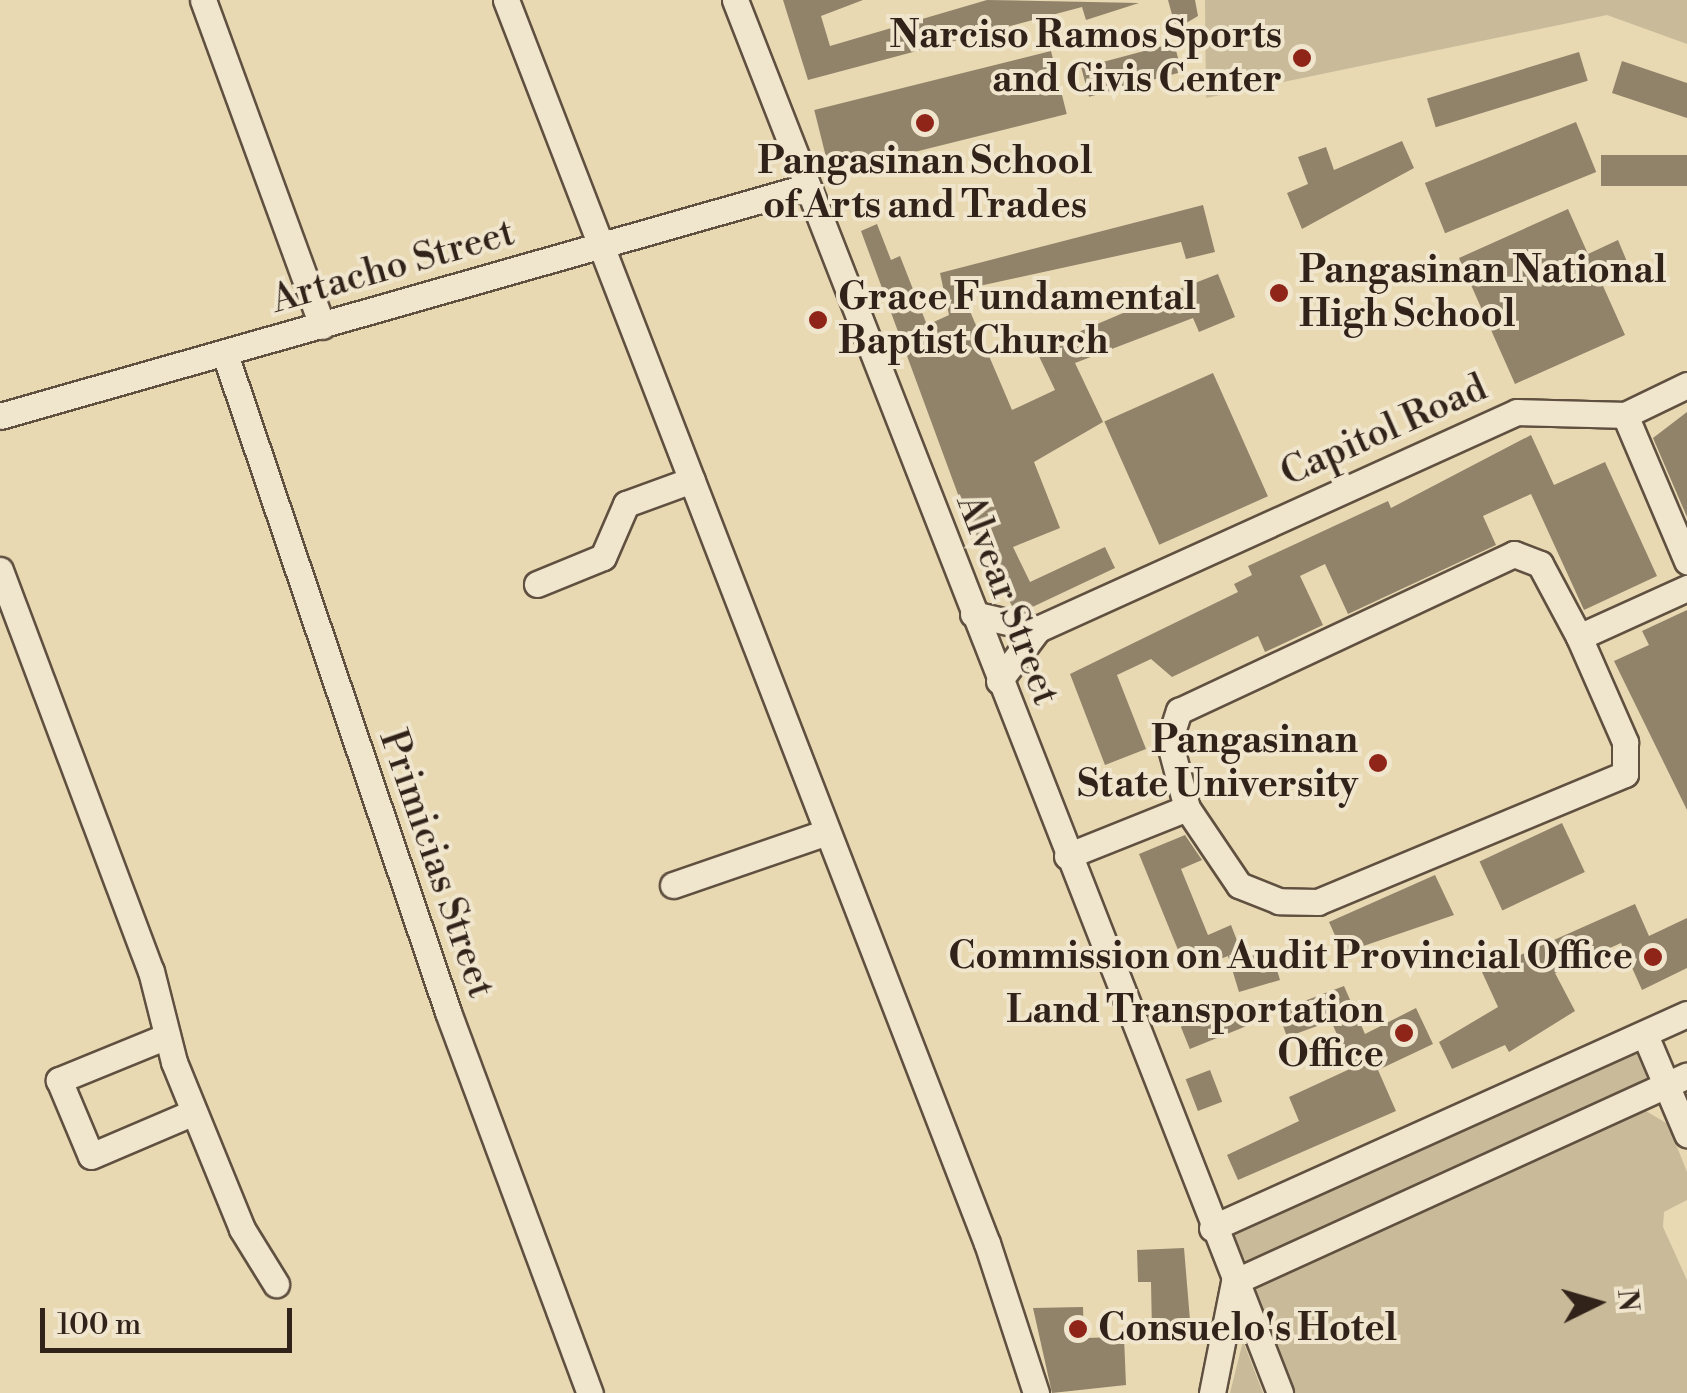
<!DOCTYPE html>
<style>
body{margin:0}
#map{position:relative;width:1687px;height:1393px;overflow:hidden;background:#e8d9b3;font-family:"Libre Bodoni",serif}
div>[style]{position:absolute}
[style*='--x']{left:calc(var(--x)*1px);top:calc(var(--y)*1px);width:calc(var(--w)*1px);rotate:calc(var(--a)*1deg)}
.green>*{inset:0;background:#c9ba99;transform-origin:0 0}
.building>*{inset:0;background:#91826a;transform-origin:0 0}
.roads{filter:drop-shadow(2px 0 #605040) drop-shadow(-2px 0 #605040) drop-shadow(0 2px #605040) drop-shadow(0 -2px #605040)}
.minor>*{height:25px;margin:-12.5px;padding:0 12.5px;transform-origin:12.5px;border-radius:12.5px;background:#f0e6ce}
.dots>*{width:28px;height:28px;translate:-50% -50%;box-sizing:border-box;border:5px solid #f0e6ce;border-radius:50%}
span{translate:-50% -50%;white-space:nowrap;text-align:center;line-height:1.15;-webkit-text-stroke:8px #f0e6ce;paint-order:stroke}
.poi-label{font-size:38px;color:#32231a;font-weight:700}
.right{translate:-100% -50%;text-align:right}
.left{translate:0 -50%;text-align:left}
.street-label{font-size:38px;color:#32231a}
.north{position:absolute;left:1547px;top:1253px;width:100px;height:100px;-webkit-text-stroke:8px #f0e6ce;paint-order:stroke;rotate:85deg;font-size:28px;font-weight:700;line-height:40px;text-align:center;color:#32231a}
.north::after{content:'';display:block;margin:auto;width:35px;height:45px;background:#32231a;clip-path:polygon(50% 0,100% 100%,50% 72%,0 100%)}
.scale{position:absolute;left:40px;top:1308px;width:252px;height:45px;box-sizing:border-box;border:5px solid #32231a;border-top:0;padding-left:12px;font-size:30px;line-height:35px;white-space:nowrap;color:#32231a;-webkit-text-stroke:8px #f0e6ce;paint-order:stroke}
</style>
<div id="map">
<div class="green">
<i style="clip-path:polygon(1205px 0,1687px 0,1687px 44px,1607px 15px,1206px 98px)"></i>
<i style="left:1637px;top:1054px;width:35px;height:442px;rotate:66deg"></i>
<i style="clip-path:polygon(1639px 1107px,1668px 1124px,1687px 1172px,1687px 1200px,1664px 1212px,1663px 1227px,1687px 1280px,1687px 1393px,1294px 1393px,1253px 1287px)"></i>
<i style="clip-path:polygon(1243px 1341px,1263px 1393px,1230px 1393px)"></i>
</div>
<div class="building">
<i style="clip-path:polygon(783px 0,863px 0,821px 16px,830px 46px,987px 0,1139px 3px,1086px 20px,1082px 7px,808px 80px)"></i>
<i style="clip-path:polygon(1168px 0,1195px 0,1198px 16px,1176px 29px)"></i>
<i style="left:1174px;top:43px;width:30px;height:96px;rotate:75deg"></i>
<i style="left:1051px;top:51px;width:65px;height:244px;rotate:76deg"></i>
<i style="left:1579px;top:52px;width:30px;height:159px;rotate:73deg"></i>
<i style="clip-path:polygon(1622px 61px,1687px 83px,1687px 118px,1612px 93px)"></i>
<i style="left:1576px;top:122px;width:54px;height:163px;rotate:68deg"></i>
<i style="clip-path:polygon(1402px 141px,1414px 168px,1302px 229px,1287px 193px,1308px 184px,1298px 157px,1326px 147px,1334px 170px)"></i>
<i style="left:1687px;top:155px;width:31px;height:86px;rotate:90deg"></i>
<i style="clip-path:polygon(1203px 205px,1215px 252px,1186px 259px,1181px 242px,961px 290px,1012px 410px,1055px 390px,1036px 350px,1182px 288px,1218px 274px,1235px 317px,1199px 332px,1193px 318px,1075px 363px,1103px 422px,1034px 462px,1060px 528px,1013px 547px,1030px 582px,1105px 547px,1115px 568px,1026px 610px,1012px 606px,963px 508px,861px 231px,877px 224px,891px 260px,900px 256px,927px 325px,949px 315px,940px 273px)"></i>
<i style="clip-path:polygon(1568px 209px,1588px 254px,1618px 240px,1628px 264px,1599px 277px,1625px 335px,1515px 384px,1459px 258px)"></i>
<i style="left:1213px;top:373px;width:135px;height:119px;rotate:66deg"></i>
<i style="clip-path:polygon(1687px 412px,1687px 517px,1653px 438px)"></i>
<i style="clip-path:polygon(1531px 435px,1554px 485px,1605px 462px,1657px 576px,1584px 610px,1531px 494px,1483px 516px,1496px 545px,1348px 614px,1325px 564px,1300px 576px,1323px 625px,1265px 652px,1258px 636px,1172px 677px,1151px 659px,1117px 675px,1146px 749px,1105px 765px,1070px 674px,1238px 592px,1234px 584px,1252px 575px,1248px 566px,1388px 501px,1391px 508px)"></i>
<i style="clip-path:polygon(1687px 610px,1687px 810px,1614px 661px,1649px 645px,1642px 631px)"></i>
<i style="left:1562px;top:823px;width:54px;height:91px;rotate:65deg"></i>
<i style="clip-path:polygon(1185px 835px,1202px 860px,1181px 869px,1208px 935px,1231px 925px,1243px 956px,1270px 947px,1280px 980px,1239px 992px,1228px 956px,1187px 972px,1139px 854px)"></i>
<i style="clip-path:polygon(1435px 875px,1454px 915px,1343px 953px,1329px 922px)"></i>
<i style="clip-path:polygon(1635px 904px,1649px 936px,1687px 918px,1687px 968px,1642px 990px,1621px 943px,1555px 973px,1575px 1011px,1509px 1052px,1505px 1045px,1452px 1069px,1439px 1042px,1498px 1007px,1482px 972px)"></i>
<i style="clip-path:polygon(1344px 986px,1365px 1034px,1416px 1008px,1433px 1044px,1378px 1070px,1396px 1111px,1238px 1180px,1227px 1155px,1299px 1121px,1289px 1097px,1352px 1068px,1331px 1021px,1287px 1037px,1278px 1011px)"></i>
<i style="left:1242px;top:1002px;width:24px;height:66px;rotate:68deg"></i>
<i style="left:1210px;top:1070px;width:34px;height:26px;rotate:69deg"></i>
<i style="clip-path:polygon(1184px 1248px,1191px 1332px,1152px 1333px,1151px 1282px,1138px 1282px,1137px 1250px)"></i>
<i style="clip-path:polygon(1083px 1307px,1084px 1338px,1124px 1337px,1126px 1385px,1052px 1393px,1033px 1308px)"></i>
</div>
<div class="roads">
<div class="minor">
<i style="--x:203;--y:0;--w:347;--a:69.9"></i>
<i style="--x:506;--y:0;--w:1333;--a:68.85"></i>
<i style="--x:987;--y:1243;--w:158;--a:71.9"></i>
<i style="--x:735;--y:0;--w:1496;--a:68.63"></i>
<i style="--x:225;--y:354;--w:695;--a:71.28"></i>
<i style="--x:448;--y:1012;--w:407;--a:69.6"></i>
<i style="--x:1625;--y:415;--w:159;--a:67"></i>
<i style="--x:1625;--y:415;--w:69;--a:-25.8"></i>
<i style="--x:0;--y:416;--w:838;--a:-15.86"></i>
<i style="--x:1514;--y:554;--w:28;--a:21"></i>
<i style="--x:1540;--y:564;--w:83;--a:61.9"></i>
<i style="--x:1579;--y:637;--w:115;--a:66.3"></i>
<i style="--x:1625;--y:742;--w:32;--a:90"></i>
<i style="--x:1625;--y:774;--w:333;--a:157.4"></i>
<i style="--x:1318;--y:902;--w:39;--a:-179"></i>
<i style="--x:1279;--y:901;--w:43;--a:-158.2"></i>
<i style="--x:1239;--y:885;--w:93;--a:-124"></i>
<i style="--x:1187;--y:808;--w:69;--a:-105"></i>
<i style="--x:1169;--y:741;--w:32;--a:-72"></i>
<i style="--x:1179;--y:711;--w:370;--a:-25.1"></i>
<i style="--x:0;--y:570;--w:428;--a:69.4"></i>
<i style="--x:151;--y:971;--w:94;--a:75.8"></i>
<i style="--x:174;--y:1062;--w:180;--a:67.8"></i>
<i style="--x:242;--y:1229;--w:65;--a:58.3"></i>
<i style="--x:537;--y:584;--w:71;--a:-22.2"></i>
<i style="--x:603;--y:557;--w:58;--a:-66.5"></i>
<i style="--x:626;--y:504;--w:70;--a:-20"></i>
<i style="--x:973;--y:614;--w:67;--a:13"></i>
<i style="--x:1579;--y:637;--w:119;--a:-24.4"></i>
<i style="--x:999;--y:681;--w:65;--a:-53.1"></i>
<i style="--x:1038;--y:629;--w:526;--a:-24.37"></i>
<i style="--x:1517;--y:412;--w:108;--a:1.6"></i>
<i style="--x:1067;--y:856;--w:129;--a:-21.8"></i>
<i style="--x:673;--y:885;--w:163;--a:-19"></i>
<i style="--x:1645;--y:1035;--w:108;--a:67"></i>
<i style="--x:167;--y:1036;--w:117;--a:157.8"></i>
<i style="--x:59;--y:1080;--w:82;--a:67.2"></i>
<i style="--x:91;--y:1156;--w:112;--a:-23.1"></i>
<i style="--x:1212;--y:1228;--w:521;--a:-24.25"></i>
<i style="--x:1212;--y:1393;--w:113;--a:-78.8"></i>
<i style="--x:1234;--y:1282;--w:498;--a:-24.5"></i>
</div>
</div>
<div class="dots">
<i style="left:1302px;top:58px;background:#8f2418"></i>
<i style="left:925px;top:123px;background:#8f2418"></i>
<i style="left:1279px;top:293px;background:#8f2418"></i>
<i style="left:818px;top:320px;background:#8f2418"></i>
<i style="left:1378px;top:763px;background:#8f2418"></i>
<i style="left:1653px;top:957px;background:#8f2418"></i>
<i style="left:1404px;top:1033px;background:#8f2418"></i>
<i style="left:1078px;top:1329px;background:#8f2418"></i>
</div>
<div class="poi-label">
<span class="right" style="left:1282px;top:58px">Narciso Ramos Sports<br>and Civis Center</span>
<span style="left:925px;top:184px">Pangasinan School<br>of Arts and Trades</span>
<span class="left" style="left:1299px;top:293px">Pangasinan National<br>High School</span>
<span class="left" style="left:838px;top:320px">Grace Fundamental<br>Baptist Church</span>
<span class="right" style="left:1358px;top:763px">Pangasinan<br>State University</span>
<span class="right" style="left:1633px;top:957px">Commission on Audit Provincial Office</span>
<span class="right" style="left:1384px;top:1033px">Land Transportation<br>Office</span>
<span class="left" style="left:1098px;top:1329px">Consuelo's Hotel</span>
</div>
<div class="street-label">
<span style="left:393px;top:267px;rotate:-16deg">Artacho Street</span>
<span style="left:1384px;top:431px;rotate:-24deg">Capitol Road</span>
<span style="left:1007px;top:600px;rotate:69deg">Alvear Street</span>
<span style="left:436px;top:864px;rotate:71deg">Primicias Street</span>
</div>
<div class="north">N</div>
<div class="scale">100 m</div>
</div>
